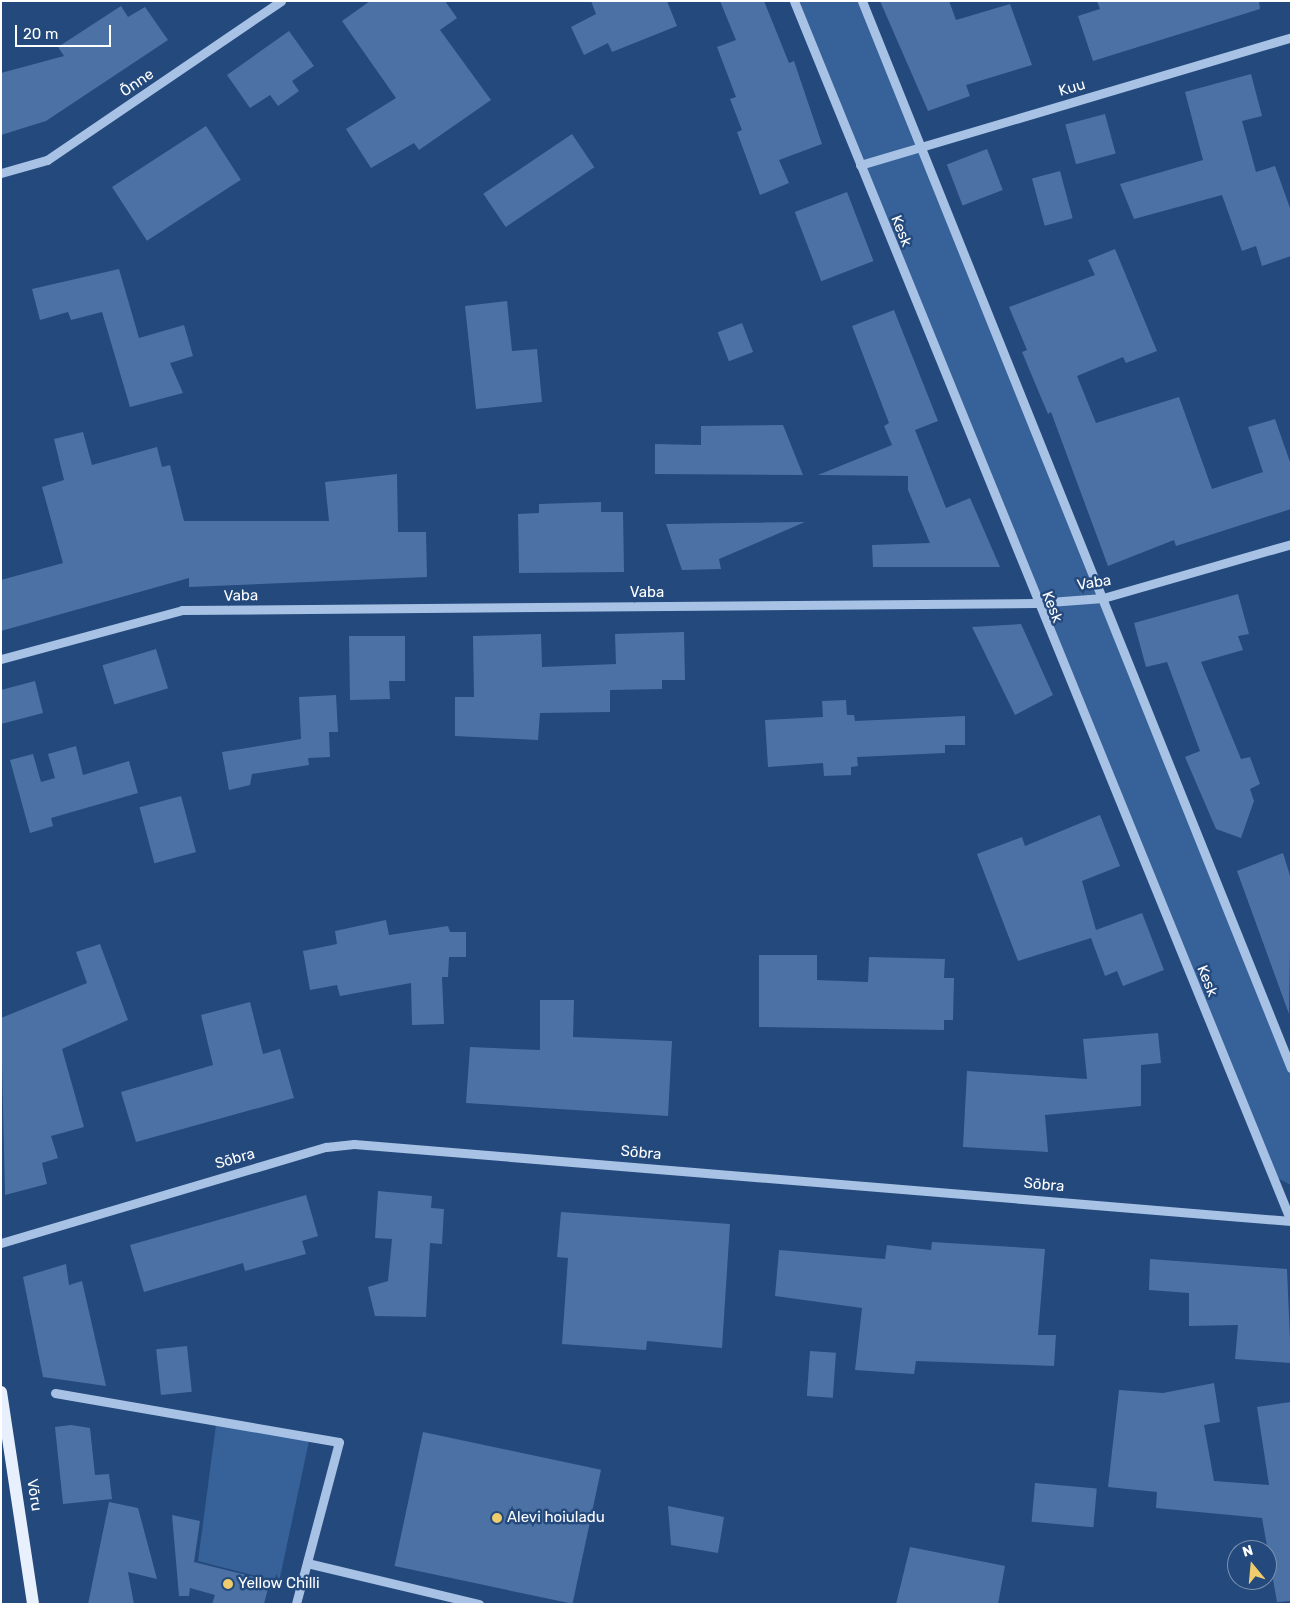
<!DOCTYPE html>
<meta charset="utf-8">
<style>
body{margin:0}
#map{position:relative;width:1292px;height:1605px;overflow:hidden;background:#24497c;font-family:Rubik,sans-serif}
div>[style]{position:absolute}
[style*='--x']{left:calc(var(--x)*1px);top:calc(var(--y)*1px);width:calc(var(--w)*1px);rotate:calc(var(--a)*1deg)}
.green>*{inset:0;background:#376299}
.building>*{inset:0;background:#4c72a5;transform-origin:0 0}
.minor>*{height:9px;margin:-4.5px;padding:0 4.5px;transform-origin:4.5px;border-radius:4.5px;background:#a8c2e5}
.major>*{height:12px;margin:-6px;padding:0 6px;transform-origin:6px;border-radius:6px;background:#e8f0fd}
.dots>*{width:14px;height:14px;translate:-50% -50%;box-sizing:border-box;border:2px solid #24497c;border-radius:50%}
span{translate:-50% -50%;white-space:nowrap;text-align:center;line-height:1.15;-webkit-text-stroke:5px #24497c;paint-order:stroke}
.street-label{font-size:15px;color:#fff}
.poi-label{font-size:15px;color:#fff}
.left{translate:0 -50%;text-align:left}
.frame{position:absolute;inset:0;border:2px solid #fff;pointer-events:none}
.north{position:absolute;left:1227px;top:1540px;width:50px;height:50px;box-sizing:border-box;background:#24497c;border:1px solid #7c92b0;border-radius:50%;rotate:343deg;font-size:14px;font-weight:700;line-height:20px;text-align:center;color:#fff}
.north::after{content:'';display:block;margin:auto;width:18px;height:22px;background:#efcc6c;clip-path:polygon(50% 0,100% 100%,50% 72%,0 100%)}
.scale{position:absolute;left:15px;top:25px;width:96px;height:22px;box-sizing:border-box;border:2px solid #fff;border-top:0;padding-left:6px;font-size:15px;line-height:18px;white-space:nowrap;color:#fff;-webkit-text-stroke:4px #24497c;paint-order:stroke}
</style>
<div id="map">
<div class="green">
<i style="clip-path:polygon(794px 1px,862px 1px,1291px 1068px,1291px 1185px,1272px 1175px)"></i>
<i style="clip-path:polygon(216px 1425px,309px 1441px,279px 1582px,198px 1561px)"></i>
</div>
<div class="building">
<i style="clip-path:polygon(370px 1px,445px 1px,457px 18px,440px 30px,491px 100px,419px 150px,414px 143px,371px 168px,346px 129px,396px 98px,342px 21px)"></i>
<i style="clip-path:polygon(591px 1px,667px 1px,677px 26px,612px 52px,608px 43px,584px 55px,571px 27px,596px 14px)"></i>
<i style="clip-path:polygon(720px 1px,764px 1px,789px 63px,794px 61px,822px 144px,779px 160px,789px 183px,760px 195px,737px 132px,742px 130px,730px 99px,736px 97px,717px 47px,736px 40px)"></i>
<i style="clip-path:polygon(880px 1px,949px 1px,956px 20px,1010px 4px,1032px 65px,966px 85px,970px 96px,928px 111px)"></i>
<i style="clip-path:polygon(1097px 1px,1259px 1px,1260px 9px,1093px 61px,1078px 16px,1100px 9px)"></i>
<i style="clip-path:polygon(121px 6px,128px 17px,145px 7px,168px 40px,46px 121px,1px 135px,1px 73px,64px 56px,58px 47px)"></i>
<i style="clip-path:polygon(289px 31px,314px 66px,292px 81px,299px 91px,278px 106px,270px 95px,250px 108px,227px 75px)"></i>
<i style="clip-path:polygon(1251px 74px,1262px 116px,1242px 121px,1256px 172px,1275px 166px,1291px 211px,1291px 256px,1262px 266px,1256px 246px,1242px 251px,1222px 195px,1134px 219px,1120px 184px,1203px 160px,1185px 92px)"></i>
<i style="left:1105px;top:114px;width:41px;height:41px;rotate:75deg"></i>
<i style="left:206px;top:126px;width:64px;height:112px;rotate:57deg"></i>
<i style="left:572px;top:134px;width:40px;height:107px;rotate:56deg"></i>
<i style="left:987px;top:149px;width:44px;height:43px;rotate:69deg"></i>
<i style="left:1060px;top:171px;width:49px;height:29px;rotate:75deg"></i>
<i style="left:847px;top:192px;width:74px;height:56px;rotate:69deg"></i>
<i style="clip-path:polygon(1115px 249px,1157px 351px,1126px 363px,1123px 357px,1077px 376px,1096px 423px,1179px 397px,1212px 489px,1263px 472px,1248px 427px,1275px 419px,1291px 465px,1291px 509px,1176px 546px,1174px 540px,1108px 566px,1051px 412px,1048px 414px,1022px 352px,1027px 350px,1009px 307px,1095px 275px,1088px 260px)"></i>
<i style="clip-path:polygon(119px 269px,139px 338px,184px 325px,193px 356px,170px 363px,183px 393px,130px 407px,102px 312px,71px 320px,68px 312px,40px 320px,32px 289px)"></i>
<i style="clip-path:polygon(507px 301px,512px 351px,537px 349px,542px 402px,476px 409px,465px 306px)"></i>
<i style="clip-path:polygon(894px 310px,938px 421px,915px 430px,946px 508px,970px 498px,1000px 567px,873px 567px,872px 545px,930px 543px,908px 490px,908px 476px,818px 475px,892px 445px,884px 426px,889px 423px,852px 326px)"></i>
<i style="left:742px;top:323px;width:31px;height:26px;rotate:69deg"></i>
<i style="clip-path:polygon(783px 425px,803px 475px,655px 474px,655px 444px,701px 445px,701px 426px)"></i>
<i style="clip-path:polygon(83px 432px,92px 465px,157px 447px,162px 467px,170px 465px,184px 521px,329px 521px,325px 482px,397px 474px,398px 532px,426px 532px,427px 577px,189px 587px,189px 578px,1px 631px,1px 580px,63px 563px,42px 487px,64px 480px,54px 439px)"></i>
<i style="clip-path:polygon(601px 502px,601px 512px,623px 512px,624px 572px,519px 573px,518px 514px,539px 513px,539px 504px)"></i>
<i style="clip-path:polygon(805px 522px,719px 559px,721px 569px,682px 570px,666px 524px)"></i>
<i style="clip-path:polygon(1238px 594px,1249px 634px,1238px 636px,1243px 650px,1201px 662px,1241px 759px,1250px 757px,1260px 784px,1250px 789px,1254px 801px,1241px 838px,1216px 829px,1185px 757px,1200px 751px,1167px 662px,1146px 667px,1134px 623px)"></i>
<i style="clip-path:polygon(1021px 624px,1053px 695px,1015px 715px,972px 627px)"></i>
<i style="clip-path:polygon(684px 632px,685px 680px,662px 680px,662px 689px,610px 690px,610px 712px,540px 713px,538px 740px,455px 736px,455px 697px,474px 697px,473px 636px,541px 634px,542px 667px,616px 664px,615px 634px)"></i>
<i style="clip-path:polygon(349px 636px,405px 636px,405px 681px,389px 681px,390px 699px,350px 700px)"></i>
<i style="left:156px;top:649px;width:41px;height:56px;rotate:73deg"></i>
<i style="clip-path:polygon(35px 681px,43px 713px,1px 724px,1px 690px)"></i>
<i style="clip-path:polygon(336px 695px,338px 732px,329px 732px,330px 757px,308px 758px,309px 765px,252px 774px,250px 785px,229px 790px,222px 752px,301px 739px,299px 697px)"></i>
<i style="clip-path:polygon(846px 700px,847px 715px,854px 715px,855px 721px,965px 716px,965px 745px,945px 745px,945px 753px,857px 757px,858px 766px,851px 767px,851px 775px,824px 776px,823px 763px,768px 767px,765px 720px,823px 717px,822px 701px)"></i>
<i style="clip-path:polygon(76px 746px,83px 775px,129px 761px,138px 793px,51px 818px,53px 826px,30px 833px,10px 760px,33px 754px,41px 782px,55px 778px,48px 754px)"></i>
<i style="left:181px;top:796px;width:58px;height:43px;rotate:75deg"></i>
<i style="clip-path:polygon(1100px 815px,1120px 866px,1082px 881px,1096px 930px,1142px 913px,1164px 970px,1123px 986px,1117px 971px,1105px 976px,1091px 938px,1018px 961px,977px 854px,1022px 837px,1025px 846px)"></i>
<i style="clip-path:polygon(1283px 853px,1291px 879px,1289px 1014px,1237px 871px)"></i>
<i style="clip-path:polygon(386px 920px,389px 935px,448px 926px,450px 932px,466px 932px,466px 957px,449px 957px,448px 977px,442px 977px,444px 1024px,412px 1025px,411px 983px,340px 996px,337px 985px,310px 990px,303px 951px,337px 944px,335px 931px)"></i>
<i style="clip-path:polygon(100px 944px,128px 1020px,62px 1049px,84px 1127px,51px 1136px,58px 1158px,42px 1163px,47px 1184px,5px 1195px,1px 1018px,87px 983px,76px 952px)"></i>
<i style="clip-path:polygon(759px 955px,817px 955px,817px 980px,868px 982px,869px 957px,945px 959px,944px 978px,954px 978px,953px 1020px,944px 1020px,944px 1030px,759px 1027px)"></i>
<i style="clip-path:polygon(540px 1000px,574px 1000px,573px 1037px,672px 1041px,668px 1116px,466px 1103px,470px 1047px,540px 1050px)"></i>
<i style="clip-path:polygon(250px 1002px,263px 1054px,280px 1049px,294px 1098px,136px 1142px,121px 1092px,213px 1065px,201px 1015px)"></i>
<i style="clip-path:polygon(1158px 1033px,1161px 1063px,1141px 1065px,1141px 1106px,1045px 1115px,1048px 1152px,963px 1147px,967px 1071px,1087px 1079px,1083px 1039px)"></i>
<i style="clip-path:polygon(378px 1191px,432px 1196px,431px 1208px,444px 1209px,442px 1244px,430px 1243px,426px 1317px,375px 1316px,368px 1287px,388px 1281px,392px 1239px,375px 1238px)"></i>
<i style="clip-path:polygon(306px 1195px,318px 1236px,302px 1241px,306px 1254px,245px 1271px,243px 1263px,144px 1292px,130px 1245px)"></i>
<i style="clip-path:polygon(561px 1212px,730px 1224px,722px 1348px,647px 1341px,646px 1350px,562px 1344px,568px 1258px,557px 1257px)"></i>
<i style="clip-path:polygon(932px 1242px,1045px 1249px,1038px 1335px,1056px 1335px,1054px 1366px,916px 1361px,914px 1374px,855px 1370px,862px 1308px,775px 1296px,779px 1250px,885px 1259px,887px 1245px,931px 1250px)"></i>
<i style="clip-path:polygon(1150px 1259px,1287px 1269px,1291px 1363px,1235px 1359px,1238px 1325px,1189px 1326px,1189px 1293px,1149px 1290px)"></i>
<i style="clip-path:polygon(66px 1264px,69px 1285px,82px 1281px,106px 1386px,43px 1377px,23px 1277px)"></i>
<i style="left:187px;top:1346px;width:46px;height:31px;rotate:84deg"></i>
<i style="left:810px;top:1351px;width:26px;height:45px;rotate:4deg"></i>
<i style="clip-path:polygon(1214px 1383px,1220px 1422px,1204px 1425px,1214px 1481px,1269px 1485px,1257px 1407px,1291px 1402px,1291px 1601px,1277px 1602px,1262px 1518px,1156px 1508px,1157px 1492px,1108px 1487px,1119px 1390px,1163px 1393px)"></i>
<i style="clip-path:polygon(71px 1425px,90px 1428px,95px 1475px,109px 1474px,112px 1499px,63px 1504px,55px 1427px)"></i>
<i style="left:423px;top:1432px;width:182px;height:137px;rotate:12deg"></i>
<i style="left:1035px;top:1483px;width:62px;height:39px;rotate:5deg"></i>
<i style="clip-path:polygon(109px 1502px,138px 1508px,157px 1579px,128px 1572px,134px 1604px,88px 1604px)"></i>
<i style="clip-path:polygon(668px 1506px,724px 1517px,718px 1553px,671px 1545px)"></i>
<i style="clip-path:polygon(172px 1515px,200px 1521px,194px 1562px,270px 1581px,264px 1604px,212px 1604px,215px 1595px,190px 1588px,189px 1596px,179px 1596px)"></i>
<i style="clip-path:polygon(910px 1547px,1005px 1566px,998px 1604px,896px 1604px)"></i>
</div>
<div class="minor">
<i style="--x:794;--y:1;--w:1317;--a:67.84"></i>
<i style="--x:862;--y:1;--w:1150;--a:68.1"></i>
<i style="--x:860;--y:165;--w:450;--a:-16.5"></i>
<i style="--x:1;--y:173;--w:48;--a:-15.8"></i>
<i style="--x:47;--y:160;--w:283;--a:-34.2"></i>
<i style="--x:1;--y:659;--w:188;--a:-15.1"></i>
<i style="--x:182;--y:610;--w:854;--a:-0.47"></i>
<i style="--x:1036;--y:603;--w:67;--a:-4.3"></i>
<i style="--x:1103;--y:598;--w:196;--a:-16"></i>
<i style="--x:1;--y:1243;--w:339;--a:-16.5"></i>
<i style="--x:326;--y:1147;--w:28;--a:-6"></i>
<i style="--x:354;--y:1144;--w:940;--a:4.7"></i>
<i style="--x:55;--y:1393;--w:288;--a:9.8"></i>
<i style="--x:339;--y:1442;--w:168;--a:104.9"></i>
<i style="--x:307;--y:1563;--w:177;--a:13.4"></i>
</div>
<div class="major">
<i style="--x:1;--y:1392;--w:214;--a:81.4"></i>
</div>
<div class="dots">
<i style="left:497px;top:1518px;background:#efcc6c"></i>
<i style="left:228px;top:1584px;background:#efcc6c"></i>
</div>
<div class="street-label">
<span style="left:137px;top:83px;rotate:-34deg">Õnne</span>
<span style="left:1072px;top:88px;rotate:-16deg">Kuu</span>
<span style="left:901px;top:231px;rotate:68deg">Kesk</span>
<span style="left:1094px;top:583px;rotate:-9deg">Vaba</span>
<span style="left:647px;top:593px">Vaba</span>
<span style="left:241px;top:596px;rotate:-1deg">Vaba</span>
<span style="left:1052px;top:607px;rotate:68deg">Kesk</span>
<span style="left:1207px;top:981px;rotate:68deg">Kesk</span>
<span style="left:641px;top:1153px;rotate:5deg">Sõbra</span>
<span style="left:235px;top:1159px;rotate:-16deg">Sõbra</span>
<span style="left:1044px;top:1185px;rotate:5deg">Sõbra</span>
<span style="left:34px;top:1495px;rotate:81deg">Võru</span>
</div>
<div class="poi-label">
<span class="left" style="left:507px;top:1518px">Alevi hoiuladu</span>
<span class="left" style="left:238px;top:1584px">Yellow Chilli</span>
</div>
<div class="frame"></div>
<div class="north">N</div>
<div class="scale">20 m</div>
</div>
